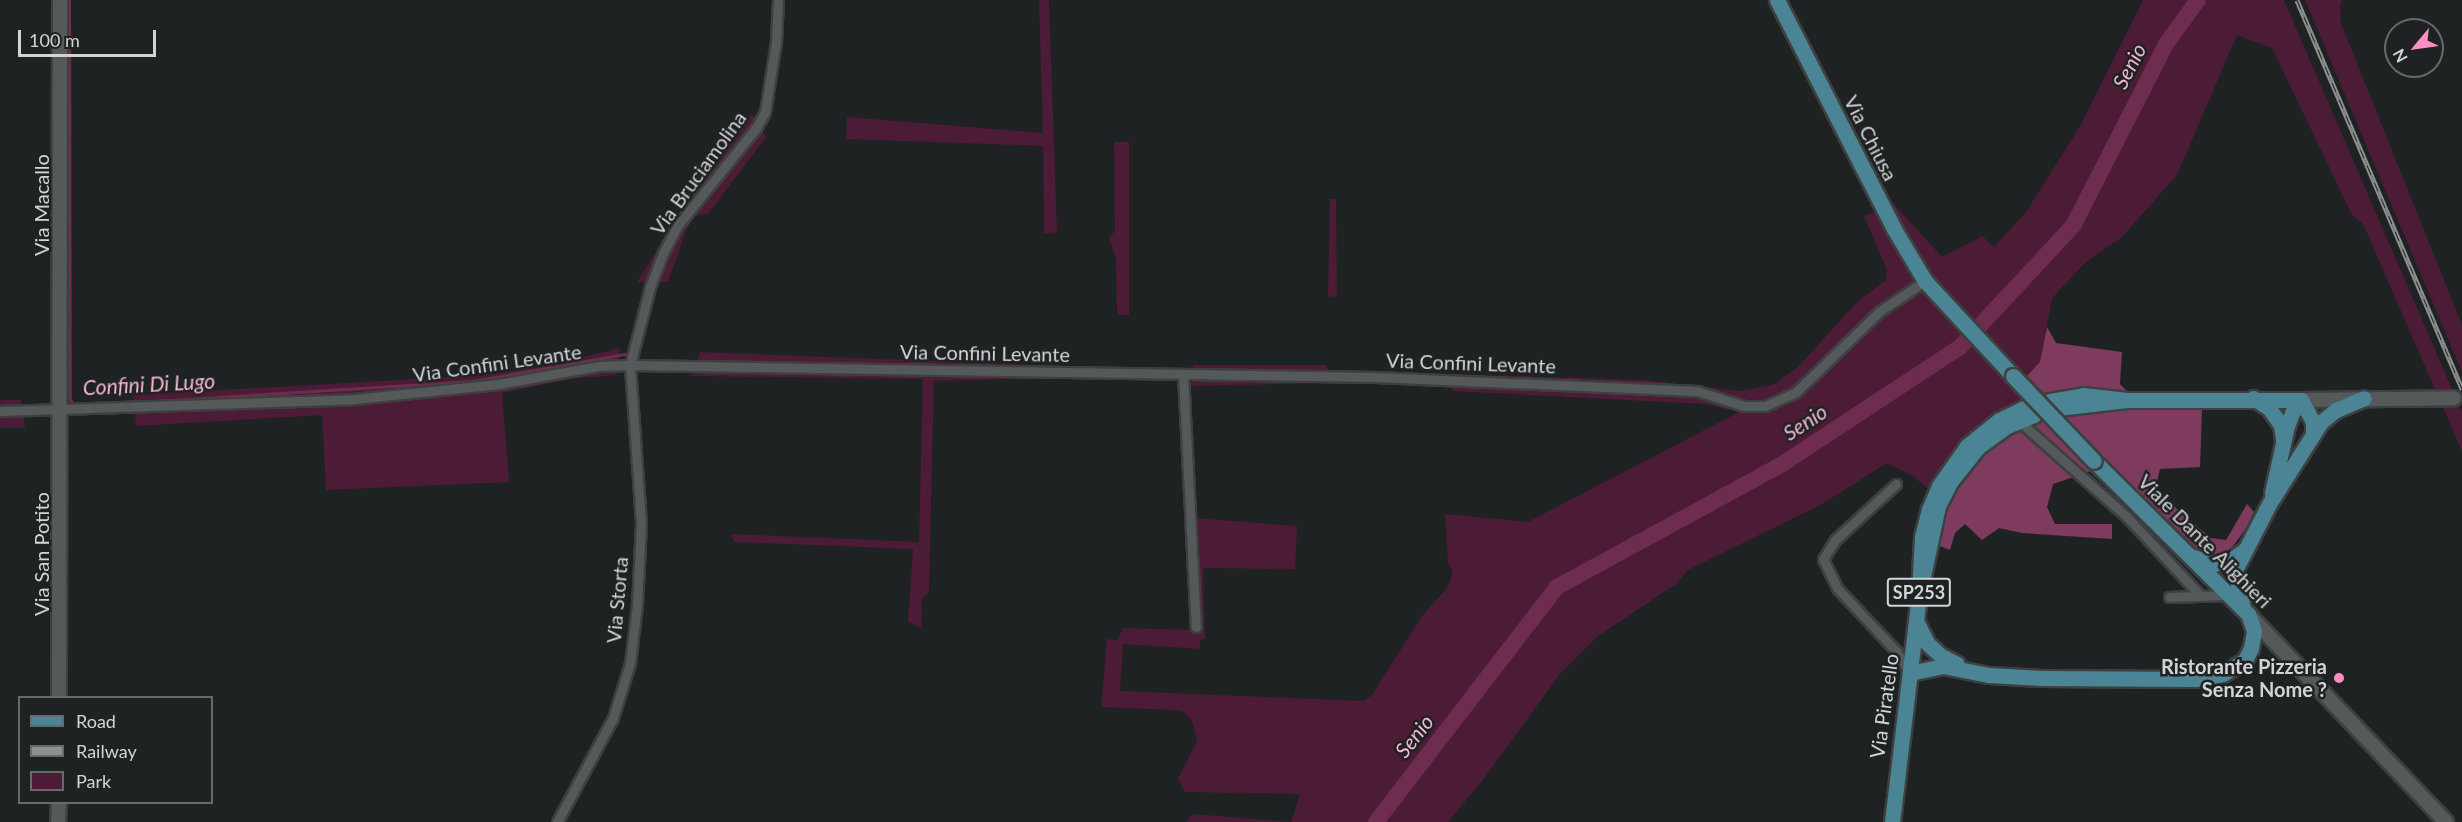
<!DOCTYPE html>
<style>
body{margin:0}
#map{position:relative;width:2462px;height:822px;overflow:hidden;background:#1f2223;font-family:Lato,sans-serif}
div>[style]{position:absolute}
[style*='--x']{left:calc(var(--x)*1px);top:calc(var(--y)*1px);width:calc(var(--w)*1px);rotate:calc(var(--a)*1deg)}
.green>*{inset:0;background:#4c1b35}
.forest>*{inset:0;background:#7e3b5e}
.stream>*{height:3px;margin:-1.5px;padding:0 1.5px;transform-origin:1.5px;border-radius:1.5px;background:#6e2d4f}
.river>*{height:16px;margin:-8px;padding:0 8px;transform-origin:8px;border-radius:8px;background:#6e2d4f}
.roads{filter:drop-shadow(2px 0 #3e4040) drop-shadow(-2px 0 #3e4040) drop-shadow(0 2px #3e4040) drop-shadow(0 -2px #3e4040)}
.street>*{height:9px;margin:-4.5px;padding:0 4.5px;transform-origin:4.5px;border-radius:4.5px;background:#56595a}
.secondary>*{height:14px;margin:-7px;padding:0 7px;transform-origin:7px;border-radius:7px;background:#56595a}
.primary>*{height:15px;margin:-7.5px;padding:0 7.5px;transform-origin:7.5px;border-radius:7.5px;background:#4b8495}
.rail>*{height:5px;margin-top:-2.5px;transform-origin:0;background:repeating-linear-gradient(90deg,#1f2223 0 9px,#8e9091 0 18px);box-sizing:border-box;border-block:2px solid #8e9091}
.bridges{filter:drop-shadow(2px 0 #3e4040) drop-shadow(-2px 0 #3e4040) drop-shadow(0 2px #3e4040) drop-shadow(0 -2px #3e4040)}
.primary-bridge>*{height:15px;margin:-7.5px;padding:0 7.5px;transform-origin:7.5px;border-radius:7.5px;background:#4b8495}
.dots>*{width:16px;height:16px;translate:-50% -50%;box-sizing:border-box;border:3px solid #1f2223;border-radius:50%}
span{translate:-50% -50%;white-space:nowrap;text-align:center;line-height:1.15;-webkit-text-stroke:5px #1f2223;paint-order:stroke}
.shield-label span{padding:2px 4px;background:#1f2223;border:2px solid;border-radius:4px;-webkit-text-stroke-width:0}
.shield-label{font-size:18px;color:#d3d5d5;font-weight:700}
.street-label{font-size:20px;color:#d3d5d5}
.poi-label{font-size:20px;color:#d3d5d5;font-weight:700}
.right{translate:-100% -50%;text-align:right}
.water-label{font-size:21px;color:#f3b6d2;font-style:italic}
.legend{position:absolute;left:18px;top:696px;width:195px;height:108px;box-sizing:border-box;background:#1f2223;border:2px solid #676a6a;margin:0;padding:8px 10px;list-style:none;font-size:18px;color:#d3d5d5}
.legend li{display:flex;align-items:center;gap:12px;height:30px}
.legend b{width:30px;border:2px solid #676a6a}
.north{position:absolute;left:2384px;top:18px;width:60px;height:60px;box-sizing:border-box;background:#1f2223;border:2px solid #676a6a;border-radius:50%;rotate:241deg;font-size:16px;font-weight:700;line-height:24px;text-align:center;color:#d3d5d5}
.north::after{content:'';display:block;margin:auto;width:21px;height:27px;background:#fb8fc4;clip-path:polygon(50% 0,100% 100%,50% 72%,0 100%)}
.scale{position:absolute;left:18px;top:30px;width:138px;height:27px;box-sizing:border-box;border:3px solid #d3d5d5;border-top:0;padding-left:8px;font-size:18px;line-height:21px;white-space:nowrap;color:#d3d5d5;-webkit-text-stroke:4px #1f2223;paint-order:stroke}
</style>
<div id="map">
<div class="green">
<i style="clip-path:polygon(1039px 0,1049px 0,1057px 233px,1044px 233px,1043px 146px,846px 139px,847px 117px,1043px 133px)"></i>
<i style="clip-path:polygon(2143px 0,2284px 0,2462px 412px,2462px 451px,2363px 224px,2352px 215px,2272px 48px,2237px 35px,2177px 175px,2122px 237px,2086px 262px,2052px 298px,2040px 362px,2062px 411px,1966px 471px,1941px 511px,1930px 490px,1911px 475px,1887px 463px,1822px 504px,1688px 570px,1677px 583px,1597px 637px,1560px 674px,1482px 781px,1448px 822px,1186px 822px,1193px 814px,1291px 822px,1300px 794px,1185px 792px,1178px 779px,1197px 741px,1192px 721px,1184px 712px,1173px 710px,1101px 707px,1107px 639px,1117px 640px,1123px 628px,1190px 630px,1184px 502px,1194px 503px,1194px 518px,1297px 526px,1295px 569px,1203px 568px,1205px 639px,1200px 640px,1200px 649px,1123px 644px,1120px 691px,1364px 701px,1372px 695px,1422px 616px,1448px 587px,1453px 571px,1448px 564px,1445px 514px,1528px 522px,1739px 412px,1705px 404px,1452px 391px,1453px 374px,1644px 380px,1740px 391px,1775px 384px,1798px 367px,1858px 301px,1886px 280px,1887px 270px,1864px 216px,1894px 204px,1942px 257px,1982px 236px,1994px 247px,2026px 212px,2079px 128px)"></i>
<i style="clip-path:polygon(2305px 0,2342px 0,2340px 6px,2341px 23px,2462px 325px,2462px 372px)"></i>
<i style="clip-path:polygon(752px 113px,766px 137px,708px 214px,694px 216px,686px 231px,668px 282px,637px 282px,710px 166px)"></i>
<i style="clip-path:polygon(1114px 142px,1129px 142px,1129px 315px,1117px 315px,1116px 259px,1109px 237px,1115px 231px)"></i>
<i style="clip-path:polygon(1330px 199px,1336px 199px,1337px 296px,1328px 297px)"></i>
<i style="clip-path:polygon(620px 348px,616px 375px,571px 379px,502px 393px,509px 482px,326px 490px,322px 415px,136px 426px,133px 395px,486px 375px,561px 363px)"></i>
<i style="clip-path:polygon(700px 352px,1061px 366px,1058px 378px,934px 381px,929px 591px,922px 599px,921px 628px,908px 622px,913px 549px,734px 542px,731px 534px,919px 542px,923px 379px,691px 376px)"></i>
<i style="clip-path:polygon(1193px 365px,1326px 365px,1335px 383px,1191px 386px)"></i>
<i style="clip-path:polygon(0 400px,21px 400px,25px 428px,0 428px)"></i>
</div>
<div class="forest">
<i style="clip-path:polygon(2047px 327px,2056px 343px,2122px 352px,2120px 384px,2142px 407px,2202px 410px,2200px 467px,2160px 469px,2155px 490px,2211px 538px,2226px 540px,2247px 504px,2254px 512px,2245px 530px,2230px 550px,2216px 554px,2196px 548px,2161px 514px,2091px 471px,2053px 484px,2047px 507px,2055px 524px,2112px 524px,2112px 539px,2022px 533px,1999px 528px,1982px 540px,1965px 524px,1955px 533px,1950px 550px,1935px 544px,1941px 512px,1986px 444px,2017px 427px,2062px 411px,2027px 376px,2040px 362px)"></i>
</div>
<div class="stream">
<i style="--x:69;--y:0;--w:399;--a:89.9"></i>
<i style="--x:70;--y:399;--w:6;--a:59"></i>
<i style="--x:73;--y:404;--w:23;--a:-2"></i>
<i style="--x:156;--y:401;--w:318;--a:-3.6"></i>
<i style="--x:473;--y:381;--w:154;--a:-10.1"></i>
</div>
<div class="river">
<i style="--x:1376;--y:822;--w:297;--a:-52.4"></i>
<i style="--x:1557;--y:587;--w:259;--a:-28.6"></i>
<i style="--x:1784;--y:463;--w:211;--a:-33.4"></i>
<i style="--x:1960;--y:347;--w:166;--a:-47"></i>
<i style="--x:2073;--y:226;--w:204;--a:-62.9"></i>
<i style="--x:2166;--y:44;--w:54;--a:-54"></i>
</div>
<div class="roads">
<div class="street">
<i style="--x:1183;--y:374;--w:253;--a:87.1"></i>
<i style="--x:0;--y:411;--w:354;--a:-1.9"></i>
<i style="--x:354;--y:399;--w:146;--a:-5.9"></i>
<i style="--x:499;--y:384;--w:102;--a:-10.2"></i>
<i style="--x:599;--y:366;--w:31;--a:-2"></i>
<i style="--x:630;--y:365;--w:745;--a:0.92"></i>
<i style="--x:1375;--y:377;--w:322;--a:2.5"></i>
<i style="--x:1697;--y:391;--w:49;--a:17.7"></i>
<i style="--x:1744;--y:406;--w:21;--a:0"></i>
<i style="--x:1765;--y:406;--w:34;--a:-24"></i>
<i style="--x:1796;--y:392;--w:117;--a:-44"></i>
<i style="--x:1880;--y:311;--w:54;--a:-33.7"></i>
<i style="--x:2019;--y:421;--w:144;--a:41.6"></i>
<i style="--x:2127;--y:517;--w:108;--a:46.9"></i>
<i style="--x:1896;--y:484;--w:83;--a:137.4"></i>
<i style="--x:1835;--y:540;--w:22;--a:122"></i>
<i style="--x:1823;--y:559;--w:32;--a:64"></i>
<i style="--x:1837;--y:588;--w:86;--a:46.9"></i>
<i style="--x:1896;--y:651;--w:26;--a:58"></i>
<i style="--x:2169;--y:597;--w:59;--a:-1.9"></i>
<i style="--x:557;--y:822;--w:118;--a:-61.7"></i>
<i style="--x:613;--y:718;--w:58;--a:-72.8"></i>
<i style="--x:630;--y:663;--w:58;--a:-83.1"></i>
<i style="--x:637;--y:605;--w:82;--a:-87.2"></i>
<i style="--x:641;--y:523;--w:158;--a:-94"></i>
<i style="--x:630;--y:365;--w:81;--a:-75.6"></i>
<i style="--x:650;--y:287;--w:36;--a:-69"></i>
<i style="--x:663;--y:253;--w:32;--a:-62"></i>
<i style="--x:678;--y:225;--w:124;--a:-51.2"></i>
<i style="--x:756;--y:128;--w:18;--a:-61"></i>
<i style="--x:765;--y:112;--w:71;--a:-81.1"></i>
<i style="--x:776;--y:42;--w:42;--a:-87.3"></i>
</div>
<div class="secondary">
<i style="--x:2301;--y:400;--w:153;--a:-0.7"></i>
<i style="--x:2248;--y:614;--w:287;--a:46.4"></i>
<i style="--x:59;--y:698;--w:698;--a:-89.92"></i>
<i style="--x:58;--y:822;--w:20;--a:-87"></i>
</div>
<div class="primary">
<i style="--x:1777;--y:0;--w:257;--a:62.9"></i>
<i style="--x:1894;--y:229;--w:61;--a:59.2"></i>
<i style="--x:1925;--y:281;--w:129;--a:47.2"></i>
<i style="--x:2253;--y:398;--w:19;--a:32"></i>
<i style="--x:2269;--y:408;--w:21;--a:55"></i>
<i style="--x:2281;--y:425;--w:14;--a:82"></i>
<i style="--x:2127;--y:400;--w:174;--a:0"></i>
<i style="--x:2301;--y:400;--w:25;--a:61"></i>
<i style="--x:2313;--y:422;--w:13;--a:90"></i>
<i style="--x:2050;--y:401;--w:34;--a:-10"></i>
<i style="--x:2083;--y:395;--w:44;--a:6.5"></i>
<i style="--x:2127;--y:400;--w:70;--a:173.5"></i>
<i style="--x:2026;--y:407;--w:30;--a:154"></i>
<i style="--x:1999;--y:420;--w:41;--a:140.9"></i>
<i style="--x:1967;--y:446;--w:49;--a:125"></i>
<i style="--x:1939;--y:486;--w:25;--a:113"></i>
<i style="--x:1929;--y:509;--w:29;--a:104"></i>
<i style="--x:1922;--y:537;--w:58;--a:93"></i>
<i style="--x:1919;--y:595;--w:91;--a:-77.9"></i>
<i style="--x:1938;--y:506;--w:28;--a:-63"></i>
<i style="--x:1951;--y:481;--w:43;--a:-51.5"></i>
<i style="--x:1978;--y:447;--w:36;--a:-36"></i>
<i style="--x:2007;--y:426;--w:29;--a:-22"></i>
<i style="--x:2272;--y:493;--w:69;--a:-77.4"></i>
<i style="--x:2287;--y:426;--w:14;--a:-69"></i>
<i style="--x:2292;--y:413;--w:16;--a:-55"></i>
<i style="--x:2193;--y:557;--w:22;--a:18"></i>
<i style="--x:2214;--y:564;--w:17;--a:-13"></i>
<i style="--x:2231;--y:560;--w:17;--a:-36"></i>
<i style="--x:2243;--y:608;--w:39;--a:-102"></i>
<i style="--x:2235;--y:570;--w:74;--a:-62.7"></i>
<i style="--x:2269;--y:504;--w:97;--a:-57.6"></i>
<i style="--x:2321;--y:422;--w:19;--a:-39"></i>
<i style="--x:2336;--y:410;--w:30;--a:-23"></i>
<i style="--x:1916;--y:621;--w:25;--a:63"></i>
<i style="--x:1927;--y:643;--w:18;--a:43"></i>
<i style="--x:1940;--y:655;--w:19;--a:28"></i>
<i style="--x:1910;--y:673;--w:34;--a:-12"></i>
<i style="--x:1943;--y:666;--w:47;--a:11.1"></i>
<i style="--x:1989;--y:675;--w:52;--a:3.3"></i>
<i style="--x:2041;--y:678;--w:154;--a:0.4"></i>
<i style="--x:2195;--y:679;--w:28;--a:-10"></i>
<i style="--x:2223;--y:674;--w:26;--a:-32"></i>
<i style="--x:2245;--y:660;--w:13;--a:-63"></i>
<i style="--x:2251;--y:648;--w:17;--a:-80"></i>
<i style="--x:2254;--y:631;--w:18;--a:-109"></i>
<i style="--x:2248;--y:614;--w:217;--a:-135.2"></i>
<i style="--x:1892;--y:822;--w:229;--a:-83.2"></i>
</div>
</div>
<div class="rail">
<i style="--x:2297;--y:0;--w:423;--a:67"></i>
</div>
<div class="bridges">
<div class="primary-bridge">
<i style="--x:2013;--y:376;--w:117;--a:46.4"></i>
</div>
</div>
<div class="dots">
<i style="left:2339px;top:678px;background:#fb8fc4"></i>
</div>
<div class="shield-label">
<span style="left:1919px;top:592px">SP253</span>
</div>
<div class="street-label">
<span style="left:1871px;top:138px;rotate:63deg">Via Chiusa</span>
<span style="left:698px;top:173px;rotate:-54deg">Via Bruciamolina</span>
<span style="left:41px;top:205px;rotate:-90deg">Via Macallo</span>
<span style="left:985px;top:353px;rotate:1deg">Via Confini Levante</span>
<span style="left:497px;top:363px;rotate:-8deg">Via Confini Levante</span>
<span style="left:1471px;top:363px;rotate:2deg">Via Confini Levante</span>
<span style="left:2205px;top:541px;rotate:45deg">Viale Dante Alighieri</span>
<span style="left:41px;top:554px;rotate:-90deg">Via San Potito</span>
<span style="left:617px;top:600px;rotate:-85deg">Via Storta</span>
<span style="left:1884px;top:706px;rotate:-82deg">Via Piratello</span>
</div>
<div class="poi-label">
<span class="right" style="left:2327px;top:678px">Ristorante Pizzeria<br>Senza Nome ?</span>
</div>
<div class="water-label">
<span style="left:2129px;top:66px;rotate:-63deg">Senio</span>
<span style="left:149px;top:384px;rotate:-3deg">Confini Di Lugo</span>
<span style="left:1805px;top:422px;rotate:-33deg">Senio</span>
<span style="left:1414px;top:736px;rotate:-52deg">Senio</span>
</div>
<ul class="legend">
<li><b style="height:8px;background:#4b8495"></b>Road</li>
<li><b style="height:8px;background:#8e9091"></b>Railway</li>
<li><b style="height:16px;background:#4c1b35"></b>Park</li>
</ul>
<div class="north">N</div>
<div class="scale">100 m</div>
</div>
